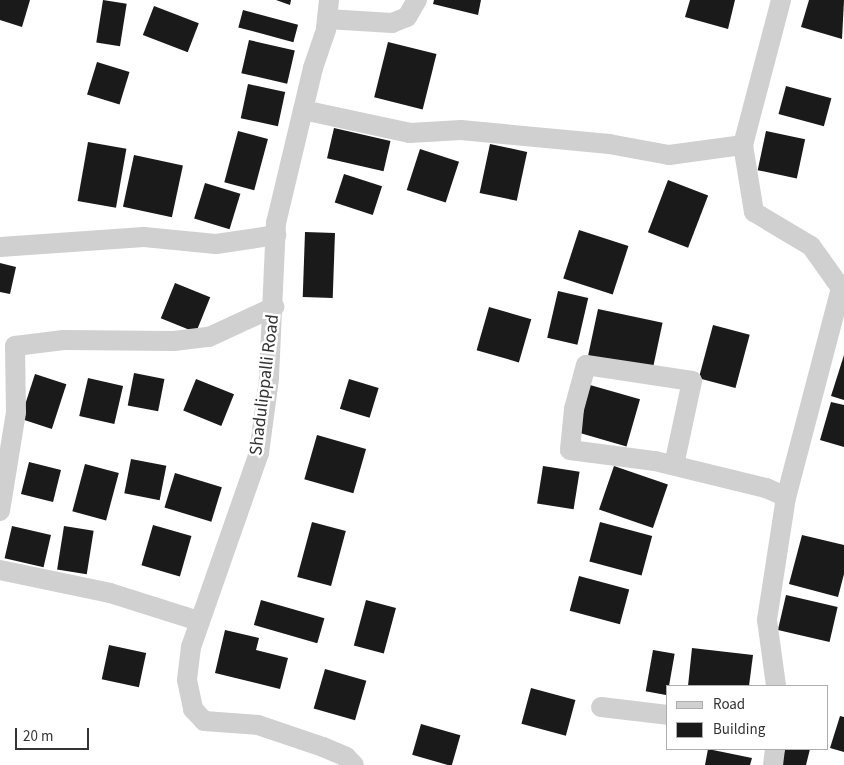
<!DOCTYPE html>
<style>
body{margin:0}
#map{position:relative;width:844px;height:765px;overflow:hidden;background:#fff;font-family:"Source Sans 3",sans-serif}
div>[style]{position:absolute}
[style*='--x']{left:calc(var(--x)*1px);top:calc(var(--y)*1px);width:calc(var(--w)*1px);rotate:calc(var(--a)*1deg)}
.building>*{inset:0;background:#1a1a1a;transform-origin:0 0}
.street>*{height:20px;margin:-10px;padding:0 10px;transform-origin:10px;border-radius:10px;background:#d0d0d0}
span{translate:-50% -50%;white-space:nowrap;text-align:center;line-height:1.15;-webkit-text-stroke:5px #fff;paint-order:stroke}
.street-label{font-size:18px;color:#333}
.legend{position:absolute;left:666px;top:685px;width:162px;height:65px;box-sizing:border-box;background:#fff;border:1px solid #adadad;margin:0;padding:6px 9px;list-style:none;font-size:15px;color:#333}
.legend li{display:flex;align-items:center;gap:10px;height:25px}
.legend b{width:25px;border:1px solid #adadad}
.scale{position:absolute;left:15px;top:728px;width:74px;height:22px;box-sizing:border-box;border:2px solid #333;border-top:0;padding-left:6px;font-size:15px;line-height:18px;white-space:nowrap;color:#333;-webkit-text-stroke:4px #fff;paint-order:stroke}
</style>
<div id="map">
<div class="building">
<i style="clip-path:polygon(0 0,30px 0,22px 27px,0 20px)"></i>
<i style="left:103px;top:0;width:24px;height:43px;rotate:9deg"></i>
<i style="clip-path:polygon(276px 0,291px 0,290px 5px)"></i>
<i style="clip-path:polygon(434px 0,481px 0,478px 15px,433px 4px)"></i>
<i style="clip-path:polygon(690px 0,735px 0,728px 29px,685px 17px)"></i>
<i style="clip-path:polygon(809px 0,844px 0,842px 39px,801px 27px)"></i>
<i style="left:154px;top:6px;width:48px;height:31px;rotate:21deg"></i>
<i style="left:243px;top:10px;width:57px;height:18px;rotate:15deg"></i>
<i style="left:249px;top:40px;width:47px;height:34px;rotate:13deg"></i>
<i style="left:388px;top:42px;width:50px;height:57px;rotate:14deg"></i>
<i style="left:97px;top:62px;width:34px;height:34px;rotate:17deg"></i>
<i style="left:248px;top:84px;width:38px;height:35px;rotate:12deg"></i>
<i style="left:786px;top:86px;width:47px;height:29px;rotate:15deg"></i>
<i style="left:334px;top:128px;width:58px;height:31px;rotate:13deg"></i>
<i style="left:238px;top:131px;width:31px;height:53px;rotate:15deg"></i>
<i style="left:766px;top:131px;width:40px;height:40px;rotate:12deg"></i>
<i style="left:88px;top:142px;width:39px;height:60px;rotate:10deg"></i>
<i style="left:490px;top:144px;width:38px;height:50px;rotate:12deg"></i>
<i style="left:420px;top:149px;width:41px;height:43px;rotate:18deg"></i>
<i style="left:134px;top:155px;width:50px;height:53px;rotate:12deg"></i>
<i style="left:344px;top:174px;width:40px;height:30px;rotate:18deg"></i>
<i style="left:668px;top:180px;width:43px;height:56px;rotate:21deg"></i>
<i style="left:205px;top:183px;width:37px;height:37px;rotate:17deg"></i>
<i style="left:579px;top:230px;width:52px;height:51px;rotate:18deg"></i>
<i style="left:305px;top:232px;width:30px;height:65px;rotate:2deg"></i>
<i style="clip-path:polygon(0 263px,16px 267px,10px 294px,0 292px)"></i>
<i style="left:175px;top:283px;width:38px;height:38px;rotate:22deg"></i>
<i style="left:558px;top:291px;width:31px;height:48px;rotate:13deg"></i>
<i style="left:489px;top:307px;width:44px;height:45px;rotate:16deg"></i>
<i style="left:598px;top:309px;width:66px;height:49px;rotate:12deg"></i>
<i style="left:713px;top:325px;width:38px;height:55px;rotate:15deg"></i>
<i style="clip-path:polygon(844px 355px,844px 400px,831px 396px)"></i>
<i style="left:134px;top:373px;width:31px;height:33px;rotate:11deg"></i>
<i style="left:35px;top:374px;width:33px;height:47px;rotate:18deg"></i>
<i style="left:88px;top:378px;width:36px;height:39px;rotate:13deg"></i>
<i style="left:196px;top:379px;width:41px;height:34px;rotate:22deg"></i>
<i style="left:349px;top:379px;width:31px;height:31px;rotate:17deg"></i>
<i style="left:590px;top:385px;width:52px;height:49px;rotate:16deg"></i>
<i style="clip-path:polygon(831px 402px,844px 405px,844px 447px,820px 440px)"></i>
<i style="left:317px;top:435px;width:51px;height:46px;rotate:16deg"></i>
<i style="left:131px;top:459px;width:36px;height:35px;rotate:11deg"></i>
<i style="left:29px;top:462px;width:33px;height:33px;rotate:14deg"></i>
<i style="left:85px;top:464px;width:35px;height:49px;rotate:15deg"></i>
<i style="left:543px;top:466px;width:37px;height:38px;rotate:9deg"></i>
<i style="left:614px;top:466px;width:57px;height:46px;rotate:19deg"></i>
<i style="left:175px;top:473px;width:49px;height:36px;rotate:17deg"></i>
<i style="left:312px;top:522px;width:35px;height:57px;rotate:15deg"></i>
<i style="left:600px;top:522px;width:54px;height:41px;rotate:15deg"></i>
<i style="left:153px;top:525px;width:40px;height:42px;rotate:16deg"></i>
<i style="left:12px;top:526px;width:40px;height:33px;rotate:13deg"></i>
<i style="left:64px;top:526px;width:30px;height:44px;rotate:9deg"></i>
<i style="clip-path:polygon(802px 535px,844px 545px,844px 574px,838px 597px,789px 584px)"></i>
<i style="left:579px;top:576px;width:52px;height:36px;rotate:15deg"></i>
<i style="left:786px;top:595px;width:53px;height:36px;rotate:13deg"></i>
<i style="left:261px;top:600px;width:66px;height:26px;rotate:16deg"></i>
<i style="left:366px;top:600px;width:31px;height:47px;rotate:15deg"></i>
<i style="clip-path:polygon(225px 630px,259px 638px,256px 650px,288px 658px,280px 689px,215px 673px)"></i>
<i style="left:109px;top:645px;width:38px;height:35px;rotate:12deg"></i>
<i style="clip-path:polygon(692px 648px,753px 655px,749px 686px,688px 686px)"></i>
<i style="left:653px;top:650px;width:22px;height:42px;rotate:10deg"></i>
<i style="left:325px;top:669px;width:43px;height:41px;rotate:16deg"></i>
<i style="left:531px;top:688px;width:46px;height:37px;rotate:15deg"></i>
<i style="clip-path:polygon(840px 716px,844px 717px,844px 752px,830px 748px)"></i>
<i style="left:421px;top:724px;width:41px;height:32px;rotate:16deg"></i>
<i style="clip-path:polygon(708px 749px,752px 758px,750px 765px,705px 765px)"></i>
<i style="clip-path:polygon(785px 749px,810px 749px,806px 765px,781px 765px)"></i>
</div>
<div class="street">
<i style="--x:329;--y:0;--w:30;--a:96"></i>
<i style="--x:326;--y:30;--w:40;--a:108.9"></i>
<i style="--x:313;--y:68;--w:159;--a:103.4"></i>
<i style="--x:276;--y:223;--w:156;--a:92.6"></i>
<i style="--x:269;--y:379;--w:75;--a:97.7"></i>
<i style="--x:259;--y:453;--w:206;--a:109.3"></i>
<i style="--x:191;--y:647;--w:33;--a:97"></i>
<i style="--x:187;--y:680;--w:30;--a:78"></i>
<i style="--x:193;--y:709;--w:16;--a:47"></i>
<i style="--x:204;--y:721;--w:54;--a:4.2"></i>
<i style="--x:258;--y:725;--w:69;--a:18.7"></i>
<i style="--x:323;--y:747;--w:25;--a:23"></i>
<i style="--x:346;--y:757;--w:11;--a:45"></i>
<i style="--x:327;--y:19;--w:65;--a:3.5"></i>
<i style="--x:392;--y:23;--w:16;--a:-22"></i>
<i style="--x:407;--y:17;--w:20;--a:-60"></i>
<i style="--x:303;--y:110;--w:109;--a:12.1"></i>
<i style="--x:410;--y:133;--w:51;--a:-3.4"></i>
<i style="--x:461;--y:130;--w:149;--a:5.4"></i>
<i style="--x:609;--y:144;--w:61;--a:10.4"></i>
<i style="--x:669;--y:155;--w:75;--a:-7.7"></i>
<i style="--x:743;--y:145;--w:150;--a:-75.3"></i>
<i style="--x:743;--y:145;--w:68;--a:80.7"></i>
<i style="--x:754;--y:212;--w:66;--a:30.8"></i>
<i style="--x:811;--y:246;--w:52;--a:54.5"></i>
<i style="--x:841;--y:288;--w:216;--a:104.7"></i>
<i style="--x:0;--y:247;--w:144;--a:-4"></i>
<i style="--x:144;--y:237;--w:72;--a:5.6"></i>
<i style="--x:216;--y:244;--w:61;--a:-8.5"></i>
<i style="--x:674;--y:465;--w:86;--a:-77.9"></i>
<i style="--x:692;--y:381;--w:107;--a:-171.4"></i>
<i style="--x:586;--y:365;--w:46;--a:105.3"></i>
<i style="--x:574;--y:409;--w:41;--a:95.6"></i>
<i style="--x:570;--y:450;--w:86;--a:7.4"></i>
<i style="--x:655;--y:461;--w:114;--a:13.7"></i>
<i style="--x:766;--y:488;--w:22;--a:24"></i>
<i style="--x:786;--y:497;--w:124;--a:98.8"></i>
<i style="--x:767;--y:620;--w:67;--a:82.2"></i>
<i style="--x:0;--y:511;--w:100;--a:-80.8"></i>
<i style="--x:16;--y:412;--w:66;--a:-90.9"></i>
<i style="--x:15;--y:346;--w:49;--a:-7"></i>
<i style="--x:64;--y:340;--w:110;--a:0.5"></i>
<i style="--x:174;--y:341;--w:35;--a:-7"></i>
<i style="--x:209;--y:337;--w:72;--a:-24.8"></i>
<i style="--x:0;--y:570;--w:112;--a:11.8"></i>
<i style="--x:110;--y:593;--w:93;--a:17.5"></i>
<i style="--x:601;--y:707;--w:67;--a:6.8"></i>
<i style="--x:773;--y:765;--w:16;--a:-83"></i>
</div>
<div class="street-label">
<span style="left:265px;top:385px;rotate:-83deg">Shadulippalli Road</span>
</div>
<ul class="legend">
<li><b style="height:6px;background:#d0d0d0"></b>Road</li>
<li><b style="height:14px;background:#1a1a1a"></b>Building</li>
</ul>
<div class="scale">20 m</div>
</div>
